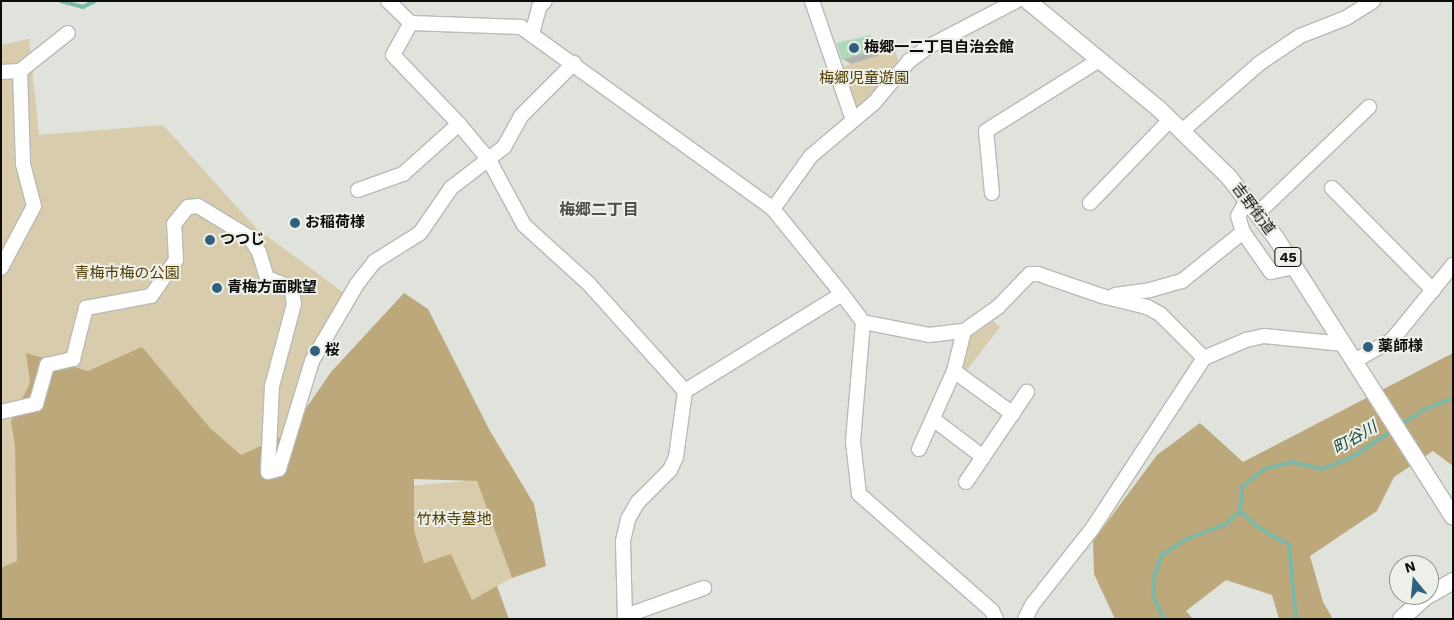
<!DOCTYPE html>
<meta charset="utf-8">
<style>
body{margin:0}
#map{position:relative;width:1454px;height:620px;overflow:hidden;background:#dfe3db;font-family:"Work Sans","Noto Sans JP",sans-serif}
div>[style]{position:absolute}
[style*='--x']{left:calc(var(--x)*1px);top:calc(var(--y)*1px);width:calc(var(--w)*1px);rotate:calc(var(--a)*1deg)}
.green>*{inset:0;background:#d9ccad}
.forest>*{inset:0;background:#bca87a}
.shadow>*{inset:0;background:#0003}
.stream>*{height:4px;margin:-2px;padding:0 2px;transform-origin:2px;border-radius:2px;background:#7eb8a6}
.building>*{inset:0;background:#add9b8}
.roads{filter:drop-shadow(1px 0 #b7bbb4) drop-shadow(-1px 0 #b7bbb4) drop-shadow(0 1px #b7bbb4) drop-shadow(0 -1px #b7bbb4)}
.minor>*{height:14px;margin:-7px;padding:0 7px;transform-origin:7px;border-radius:7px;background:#fff}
.major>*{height:16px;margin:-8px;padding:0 8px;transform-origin:8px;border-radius:8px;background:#fff}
.dots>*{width:14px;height:14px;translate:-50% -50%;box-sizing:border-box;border:2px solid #ecf0e8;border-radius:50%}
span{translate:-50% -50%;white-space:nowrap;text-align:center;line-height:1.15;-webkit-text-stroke:4px #ecf0e8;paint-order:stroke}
.shield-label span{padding:1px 4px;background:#ecf0e8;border:1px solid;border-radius:4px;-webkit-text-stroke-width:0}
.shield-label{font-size:14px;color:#0c0d0a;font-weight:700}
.poi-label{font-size:15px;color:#0c0d0a;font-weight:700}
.left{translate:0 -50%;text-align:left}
.park-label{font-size:15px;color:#513d00}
.street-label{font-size:15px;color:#0c0d0a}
.neighbourhood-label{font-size:16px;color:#4c5049;font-weight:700}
.water-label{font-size:16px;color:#17493c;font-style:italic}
.frame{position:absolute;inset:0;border:2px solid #0c0d0a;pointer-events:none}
.north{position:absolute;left:1389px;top:555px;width:50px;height:50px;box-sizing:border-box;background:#ecf0e8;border:1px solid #92958f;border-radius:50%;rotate:343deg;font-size:14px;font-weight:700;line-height:20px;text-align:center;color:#0c0d0a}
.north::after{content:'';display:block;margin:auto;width:18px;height:22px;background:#2f617f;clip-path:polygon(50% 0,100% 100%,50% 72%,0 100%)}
</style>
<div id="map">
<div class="green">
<i style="clip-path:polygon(29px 39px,39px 135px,163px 125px,256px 228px,344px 293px,277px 464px,39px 539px,1px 578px,1px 45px)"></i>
<i style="clip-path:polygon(895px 50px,899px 63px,876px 95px,858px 110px,853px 109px,839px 68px)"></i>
<i style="clip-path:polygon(993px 321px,1000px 327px,966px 371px,959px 367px,969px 337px)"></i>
<i style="clip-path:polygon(477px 480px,512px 578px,472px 600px,451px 555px,424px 563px,412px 524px,408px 486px)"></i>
</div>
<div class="forest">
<i style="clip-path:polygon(404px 293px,428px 309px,490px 431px,534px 504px,546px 566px,512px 578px,477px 481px,414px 479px,414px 530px,424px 563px,451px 554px,472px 600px,497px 586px,509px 619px,1px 619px,1px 568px,17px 561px,15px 446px,11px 421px,30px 383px,26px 353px,88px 371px,142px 347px,210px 428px,241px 455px,289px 433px,331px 372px)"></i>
<i style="clip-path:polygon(1453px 353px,1453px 466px,1433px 451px,1394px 477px,1377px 511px,1310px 556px,1323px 602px,1333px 619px,1279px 619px,1272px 595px,1226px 580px,1186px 611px,1193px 619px,1115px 619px,1094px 574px,1093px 541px,1157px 455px,1200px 423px,1243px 462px)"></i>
</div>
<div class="shadow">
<i style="clip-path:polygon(871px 36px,878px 41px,883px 54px,851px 64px,843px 59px)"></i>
</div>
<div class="stream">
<i style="--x:61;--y:1;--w:23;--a:15"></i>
<i style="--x:83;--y:7;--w:13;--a:-27"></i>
<i style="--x:1399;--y:426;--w:31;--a:-33"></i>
<i style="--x:1425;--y:409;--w:30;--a:-21"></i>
<i style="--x:1240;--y:511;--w:24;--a:42"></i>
<i style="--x:1258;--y:527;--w:36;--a:30"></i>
<i style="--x:1289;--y:545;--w:74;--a:84.6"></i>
<i style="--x:1164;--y:619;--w:26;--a:-115"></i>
<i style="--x:1153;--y:595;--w:22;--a:-85"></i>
<i style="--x:1155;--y:573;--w:19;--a:-69"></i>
<i style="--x:1162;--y:555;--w:30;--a:-33"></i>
<i style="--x:1187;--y:539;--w:42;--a:-21"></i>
<i style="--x:1226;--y:524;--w:19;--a:-43"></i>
<i style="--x:1240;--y:511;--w:24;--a:-85"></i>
<i style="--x:1242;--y:487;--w:28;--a:-39"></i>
<i style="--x:1264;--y:469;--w:29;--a:-14"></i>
<i style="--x:1292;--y:462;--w:31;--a:13"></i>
<i style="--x:1322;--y:469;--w:31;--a:-21"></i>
<i style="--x:1351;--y:458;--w:50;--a:-33.7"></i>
</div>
<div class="building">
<i style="clip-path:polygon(871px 35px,876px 50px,842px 60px,836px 43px)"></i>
</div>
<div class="roads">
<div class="minor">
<i style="--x:388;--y:1;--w:32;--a:44"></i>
<i style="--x:812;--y:1;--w:126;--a:71"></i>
<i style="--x:532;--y:34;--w:28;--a:-75"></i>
<i style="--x:539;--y:7;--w:8;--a:-45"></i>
<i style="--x:1;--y:72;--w:19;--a:-3"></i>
<i style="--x:20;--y:71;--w:61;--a:-38.4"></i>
<i style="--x:1182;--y:131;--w:103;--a:-41.1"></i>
<i style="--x:1260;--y:63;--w:48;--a:-34"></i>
<i style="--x:1300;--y:36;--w:49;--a:-21.4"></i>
<i style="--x:1346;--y:18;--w:32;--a:-32"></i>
<i style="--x:1332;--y:188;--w:144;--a:45.3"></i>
<i style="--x:358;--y:190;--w:48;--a:-19.6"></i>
<i style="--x:403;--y:174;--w:75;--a:-41.8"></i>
<i style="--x:992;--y:193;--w:62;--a:-95.5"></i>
<i style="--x:986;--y:131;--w:133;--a:-32.1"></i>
<i style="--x:1247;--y:200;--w:18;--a:119"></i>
<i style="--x:1238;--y:216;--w:17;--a:73"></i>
<i style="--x:1243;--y:232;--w:49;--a:55"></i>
<i style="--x:1271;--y:272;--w:24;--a:-12"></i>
<i style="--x:1090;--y:203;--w:115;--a:-46.1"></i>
<i style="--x:773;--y:209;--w:65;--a:-54.4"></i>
<i style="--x:811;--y:156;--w:82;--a:-40.1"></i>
<i style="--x:874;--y:103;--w:55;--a:-50.2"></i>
<i style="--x:909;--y:61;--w:24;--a:-36"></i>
<i style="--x:928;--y:47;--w:99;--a:-27.6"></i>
<i style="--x:1257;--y:214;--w:155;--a:-43.7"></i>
<i style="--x:1;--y:268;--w:70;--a:-62"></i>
<i style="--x:34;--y:206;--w:43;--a:-104.7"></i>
<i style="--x:23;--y:164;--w:93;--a:-91.8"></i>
<i style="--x:842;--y:294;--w:185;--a:148.3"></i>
<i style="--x:685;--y:391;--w:144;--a:-131.9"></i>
<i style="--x:589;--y:284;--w:88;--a:-137.8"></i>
<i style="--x:524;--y:225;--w:74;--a:-118.3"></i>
<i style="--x:489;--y:160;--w:47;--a:-129.8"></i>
<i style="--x:459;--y:124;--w:95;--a:-133.7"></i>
<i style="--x:393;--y:55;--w:37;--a:-61"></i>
<i style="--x:411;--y:23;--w:110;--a:2.1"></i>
<i style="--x:521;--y:27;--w:311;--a:35.8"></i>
<i style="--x:773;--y:209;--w:109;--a:50.9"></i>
<i style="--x:842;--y:294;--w:35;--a:53"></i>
<i style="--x:863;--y:322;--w:67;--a:11.1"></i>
<i style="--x:929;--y:335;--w:35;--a:-7"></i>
<i style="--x:1115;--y:295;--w:35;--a:-8"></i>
<i style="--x:1150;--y:290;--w:33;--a:-16"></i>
<i style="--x:1182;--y:281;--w:78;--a:-38.8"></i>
<i style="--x:863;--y:322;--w:120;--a:94.8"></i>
<i style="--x:853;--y:442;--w:52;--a:83.4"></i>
<i style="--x:859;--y:494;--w:177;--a:41.3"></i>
<i style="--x:992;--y:611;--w:9;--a:63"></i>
<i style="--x:1354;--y:361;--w:43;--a:-28.9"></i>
<i style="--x:1392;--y:340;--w:97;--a:-50.9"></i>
<i style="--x:954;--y:371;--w:73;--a:36.1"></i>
<i style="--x:1;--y:412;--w:36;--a:-13"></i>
<i style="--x:36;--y:404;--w:41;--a:-74.2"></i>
<i style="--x:47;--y:365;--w:27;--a:-13"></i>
<i style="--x:73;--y:359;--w:53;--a:-75.7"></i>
<i style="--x:86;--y:308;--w:66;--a:-10.5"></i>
<i style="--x:151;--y:296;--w:44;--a:-55.2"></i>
<i style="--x:176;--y:260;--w:36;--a:-93"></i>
<i style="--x:174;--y:224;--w:22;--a:-51"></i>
<i style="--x:188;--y:207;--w:10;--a:-6"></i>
<i style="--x:198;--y:206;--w:60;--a:31.3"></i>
<i style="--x:249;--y:237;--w:18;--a:56"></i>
<i style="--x:259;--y:252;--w:27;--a:73"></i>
<i style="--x:267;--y:278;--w:26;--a:21"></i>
<i style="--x:291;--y:287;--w:17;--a:80"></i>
<i style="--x:294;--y:304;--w:85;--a:105"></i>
<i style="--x:272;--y:386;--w:86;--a:92.7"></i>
<i style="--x:268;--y:472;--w:11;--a:-15"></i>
<i style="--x:279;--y:469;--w:113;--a:-73"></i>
<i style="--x:312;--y:361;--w:89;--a:-59.7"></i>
<i style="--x:357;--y:284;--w:28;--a:-52"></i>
<i style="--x:374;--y:262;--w:54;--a:-32.2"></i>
<i style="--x:420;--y:233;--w:55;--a:-55.4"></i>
<i style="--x:451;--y:188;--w:67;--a:-37.7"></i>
<i style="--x:504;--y:147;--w:35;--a:-61"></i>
<i style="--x:521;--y:116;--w:75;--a:-45"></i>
<i style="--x:933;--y:419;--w:63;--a:37.2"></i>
<i style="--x:919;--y:449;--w:85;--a:-65.8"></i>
<i style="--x:954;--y:371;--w:41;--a:-76"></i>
<i style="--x:964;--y:331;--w:42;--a:-35.2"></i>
<i style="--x:998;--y:307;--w:46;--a:-45.9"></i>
<i style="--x:1030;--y:274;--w:8;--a:0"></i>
<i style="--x:1038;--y:274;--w:68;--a:19"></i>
<i style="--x:1102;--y:296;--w:46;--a:13.7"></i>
<i style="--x:1147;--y:307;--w:15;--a:28"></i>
<i style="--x:1160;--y:314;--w:62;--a:45"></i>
<i style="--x:966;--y:482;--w:109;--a:-55.9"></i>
<i style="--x:625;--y:616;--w:84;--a:-19.5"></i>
<i style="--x:625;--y:619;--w:78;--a:-91.5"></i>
<i style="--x:623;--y:541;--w:23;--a:-77"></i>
<i style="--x:628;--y:519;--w:20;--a:-60"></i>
<i style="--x:638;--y:502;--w:45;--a:-45"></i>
<i style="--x:670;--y:470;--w:14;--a:-65"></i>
<i style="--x:676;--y:457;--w:67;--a:-82.2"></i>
<i style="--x:1025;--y:619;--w:16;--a:-63"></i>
<i style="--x:1032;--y:605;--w:97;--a:-51.7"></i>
<i style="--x:1092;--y:529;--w:204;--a:-56.8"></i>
<i style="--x:1204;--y:358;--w:46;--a:-23.2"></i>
<i style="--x:1246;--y:340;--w:18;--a:-13"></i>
<i style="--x:1264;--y:336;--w:80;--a:5.7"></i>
</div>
<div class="major">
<i style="--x:1028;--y:1;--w:170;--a:39.5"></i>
<i style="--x:1159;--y:109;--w:96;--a:44.2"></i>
<i style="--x:1228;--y:176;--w:78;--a:52.3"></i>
<i style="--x:1276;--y:238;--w:330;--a:57.6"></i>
<i style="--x:1429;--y:595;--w:28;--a:-30"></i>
<i style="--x:1401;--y:619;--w:36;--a:-42"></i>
</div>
</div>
<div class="dots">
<i style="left:854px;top:48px;background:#2f617f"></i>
<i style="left:295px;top:223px;background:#2f617f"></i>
<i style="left:210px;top:240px;background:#2f617f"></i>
<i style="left:217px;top:288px;background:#2f617f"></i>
<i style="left:1368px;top:347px;background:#2f617f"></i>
<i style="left:315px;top:351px;background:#2f617f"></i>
</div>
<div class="shield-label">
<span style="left:1288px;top:257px">45</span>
</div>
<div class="poi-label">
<span class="left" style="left:864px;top:48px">梅郷一二丁目自治会館</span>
<span class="left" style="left:305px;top:223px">お稲荷様</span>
<span class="left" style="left:220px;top:240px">つつじ</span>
<span class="left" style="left:227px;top:288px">青梅方面眺望</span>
<span class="left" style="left:1378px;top:347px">薬師様</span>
<span class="left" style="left:325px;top:351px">桜</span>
</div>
<div class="park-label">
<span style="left:864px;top:79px">梅郷児童遊園</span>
<span style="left:127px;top:274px">青梅市梅の公園</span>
<span style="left:454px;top:520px">竹林寺墓地</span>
</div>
<div class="street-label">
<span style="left:1253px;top:209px;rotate:53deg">吉野街道</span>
</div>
<div class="neighbourhood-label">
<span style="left:599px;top:210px">梅郷二丁目</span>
</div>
<div class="water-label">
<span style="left:1355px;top:438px;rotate:-30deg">町谷川</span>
</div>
<div class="frame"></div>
<div class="north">N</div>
</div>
